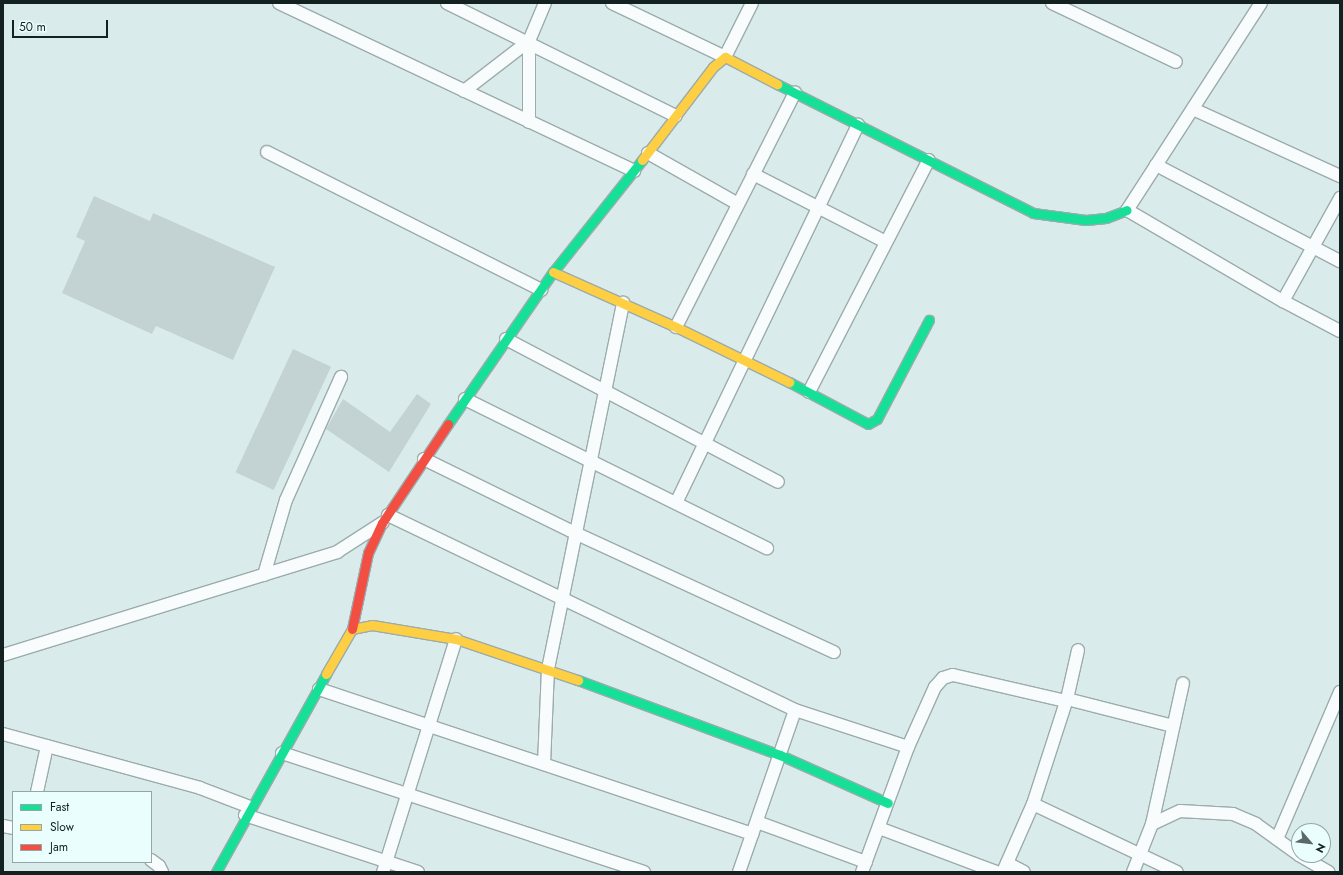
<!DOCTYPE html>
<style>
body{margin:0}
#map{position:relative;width:1343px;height:875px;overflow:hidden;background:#d9eceb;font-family:Jost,sans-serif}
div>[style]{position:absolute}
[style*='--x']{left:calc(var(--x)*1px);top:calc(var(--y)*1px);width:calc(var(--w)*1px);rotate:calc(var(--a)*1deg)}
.building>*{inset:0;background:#c3d2d2;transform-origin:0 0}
.roads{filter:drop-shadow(1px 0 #9cabab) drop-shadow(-1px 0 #9cabab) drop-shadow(0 1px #9cabab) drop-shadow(0 -1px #9cabab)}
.street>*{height:12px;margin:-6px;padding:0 6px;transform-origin:6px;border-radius:6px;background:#f9fcfc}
.fast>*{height:9px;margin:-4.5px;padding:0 4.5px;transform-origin:4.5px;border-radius:4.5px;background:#16e098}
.slow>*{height:9px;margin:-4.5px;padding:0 4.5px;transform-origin:4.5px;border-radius:4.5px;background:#ffcf43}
.jam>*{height:9px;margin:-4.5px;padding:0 4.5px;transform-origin:4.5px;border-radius:4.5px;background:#f24e42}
span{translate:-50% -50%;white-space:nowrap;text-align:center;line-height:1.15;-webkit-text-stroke:4px #e9fefd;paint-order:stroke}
.frame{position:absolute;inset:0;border:4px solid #142121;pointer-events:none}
.legend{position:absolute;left:12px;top:791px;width:140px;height:72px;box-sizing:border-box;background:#e9fefd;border:1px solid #94a6a5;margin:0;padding:5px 7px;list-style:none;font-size:12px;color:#142121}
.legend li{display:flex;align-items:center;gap:8px;height:20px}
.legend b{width:20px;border:1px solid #94a6a5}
.north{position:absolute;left:1291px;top:823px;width:40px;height:40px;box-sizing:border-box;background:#e9fefd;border:1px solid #94a6a5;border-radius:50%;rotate:118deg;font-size:11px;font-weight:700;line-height:16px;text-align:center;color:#142121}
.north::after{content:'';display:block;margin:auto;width:14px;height:18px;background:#596868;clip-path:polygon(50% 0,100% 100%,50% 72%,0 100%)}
.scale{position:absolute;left:12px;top:20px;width:96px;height:18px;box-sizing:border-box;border:2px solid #142121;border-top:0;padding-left:5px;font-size:12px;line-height:14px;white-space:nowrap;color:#142121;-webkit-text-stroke:3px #e9fefd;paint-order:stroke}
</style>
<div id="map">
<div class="building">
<i style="clip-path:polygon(94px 196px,150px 221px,153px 213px,275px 267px,233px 360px,156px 326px,152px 334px,62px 293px,85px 241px,76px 237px)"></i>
<i style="left:293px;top:349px;width:42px;height:136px;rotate:25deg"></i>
<i style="clip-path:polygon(417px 394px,431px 404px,389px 472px,326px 429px,343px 399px,390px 432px)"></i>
</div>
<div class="roads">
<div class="street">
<i style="--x:279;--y:3;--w:393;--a:25.3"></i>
<i style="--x:447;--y:3;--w:255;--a:26.3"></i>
<i style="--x:612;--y:3;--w:125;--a:25.5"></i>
<i style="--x:725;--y:57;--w:60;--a:-63.4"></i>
<i style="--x:1052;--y:3;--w:137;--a:25.4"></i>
<i style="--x:1261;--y:3;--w:247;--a:122.9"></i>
<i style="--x:1127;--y:210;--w:181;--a:30.3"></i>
<i style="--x:1283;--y:301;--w:64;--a:27.8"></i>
<i style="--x:529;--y:41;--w:81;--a:90"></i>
<i style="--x:464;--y:91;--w:82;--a:-37.6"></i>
<i style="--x:529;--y:41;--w:41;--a:-67.2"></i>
<i style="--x:1193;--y:109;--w:162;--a:24.5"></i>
<i style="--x:267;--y:152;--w:307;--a:26.7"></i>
<i style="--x:648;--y:153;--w:103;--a:29.5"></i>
<i style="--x:1156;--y:165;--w:208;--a:27.6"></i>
<i style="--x:753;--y:174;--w:149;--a:27.1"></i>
<i style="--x:1283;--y:301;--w:118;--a:-61"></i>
<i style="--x:676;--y:327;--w:263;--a:-63.1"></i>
<i style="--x:506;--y:339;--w:307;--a:27.7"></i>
<i style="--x:809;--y:392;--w:261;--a:-62.7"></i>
<i style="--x:465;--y:399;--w:337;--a:26.3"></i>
<i style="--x:424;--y:459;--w:168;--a:26.1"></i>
<i style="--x:575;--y:533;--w:285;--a:24.7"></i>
<i style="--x:676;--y:503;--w:420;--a:-64.3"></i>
<i style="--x:388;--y:515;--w:451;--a:25.6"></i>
<i style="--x:795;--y:710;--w:119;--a:18.1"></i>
<i style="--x:264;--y:575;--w:78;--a:-73.7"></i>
<i style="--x:286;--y:500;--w:135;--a:-65.9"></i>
<i style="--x:3;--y:655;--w:350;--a:-17.1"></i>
<i style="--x:337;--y:552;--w:54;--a:-32.8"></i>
<i style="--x:319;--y:689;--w:457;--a:18.5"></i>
<i style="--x:1067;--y:699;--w:109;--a:14.3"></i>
<i style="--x:3;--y:734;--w:204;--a:15.3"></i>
<i style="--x:200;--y:788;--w:53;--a:20.8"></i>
<i style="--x:282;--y:753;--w:381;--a:18.2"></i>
<i style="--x:544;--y:764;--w:95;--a:-87.6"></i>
<i style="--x:548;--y:669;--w:374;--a:-78.4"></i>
<i style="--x:37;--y:792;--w:47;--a:-77.7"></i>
<i style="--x:1033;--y:804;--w:159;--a:25.3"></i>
<i style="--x:245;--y:815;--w:182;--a:18.2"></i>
<i style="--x:757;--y:822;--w:116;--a:20.2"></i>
<i style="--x:1152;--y:824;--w:31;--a:-25"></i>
<i style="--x:1180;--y:811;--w:53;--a:3.2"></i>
<i style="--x:1233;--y:814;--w:25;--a:23"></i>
<i style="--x:1256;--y:824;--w:53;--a:35.8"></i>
<i style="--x:3;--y:826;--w:10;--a:11"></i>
<i style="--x:879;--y:828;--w:125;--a:20.6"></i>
<i style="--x:1277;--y:839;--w:160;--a:-66.8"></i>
<i style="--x:1299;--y:855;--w:34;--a:30"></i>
<i style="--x:151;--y:860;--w:10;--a:37"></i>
<i style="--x:159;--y:866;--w:7;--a:63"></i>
<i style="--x:1007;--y:863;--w:19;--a:28"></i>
<i style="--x:383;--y:872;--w:244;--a:-72.6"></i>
<i style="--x:739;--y:872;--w:171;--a:-70.9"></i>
<i style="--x:862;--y:872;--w:133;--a:-69.8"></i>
<i style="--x:908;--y:747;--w:66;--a:-65.8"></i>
<i style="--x:935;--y:687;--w:12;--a:-48"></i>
<i style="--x:943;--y:678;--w:10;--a:-17"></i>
<i style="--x:953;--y:675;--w:116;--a:13"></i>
<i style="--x:1003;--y:872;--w:74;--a:-66.2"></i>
<i style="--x:1033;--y:804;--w:110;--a:-72.1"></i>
<i style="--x:1067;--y:699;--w:50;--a:-77.3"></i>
<i style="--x:1133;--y:872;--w:52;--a:-68.4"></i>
<i style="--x:1152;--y:824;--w:144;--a:-77.6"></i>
</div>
<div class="fast">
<i style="--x:777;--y:84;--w:287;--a:26.7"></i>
<i style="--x:1033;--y:213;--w:53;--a:7.5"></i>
<i style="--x:1086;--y:220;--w:20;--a:-6"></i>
<i style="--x:1106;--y:218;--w:22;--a:-21"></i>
<i style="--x:789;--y:382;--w:89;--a:28"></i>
<i style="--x:868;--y:424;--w:10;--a:-29"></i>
<i style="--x:877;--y:419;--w:112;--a:-62.3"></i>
<i style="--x:448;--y:424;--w:185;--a:-55.4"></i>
<i style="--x:553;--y:272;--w:143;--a:-51.5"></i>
<i style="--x:578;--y:680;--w:215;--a:20.4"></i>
<i style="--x:780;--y:755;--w:118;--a:24"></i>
<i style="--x:216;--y:872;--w:227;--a:-60.9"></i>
</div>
<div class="slow">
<i style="--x:642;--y:160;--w:117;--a:-52.6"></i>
<i style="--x:713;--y:67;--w:16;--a:-40"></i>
<i style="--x:725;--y:57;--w:59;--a:27.4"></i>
<i style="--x:553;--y:272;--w:135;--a:24.1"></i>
<i style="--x:676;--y:327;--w:126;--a:26"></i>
<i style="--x:326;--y:674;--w:52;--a:-60"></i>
<i style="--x:352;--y:629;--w:20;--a:-11"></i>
<i style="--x:372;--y:625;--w:85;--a:9.5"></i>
<i style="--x:456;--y:639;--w:129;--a:18.6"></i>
</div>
<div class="jam">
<i style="--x:352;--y:629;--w:78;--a:-78.1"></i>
<i style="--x:368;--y:553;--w:33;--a:-65"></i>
<i style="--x:382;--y:523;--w:119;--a:-56.3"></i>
</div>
</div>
<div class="frame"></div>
<ul class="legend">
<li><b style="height:5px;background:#16e098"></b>Fast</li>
<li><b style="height:5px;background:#ffcf43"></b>Slow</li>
<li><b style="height:5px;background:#f24e42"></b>Jam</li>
</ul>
<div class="north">N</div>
<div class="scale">50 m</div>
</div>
